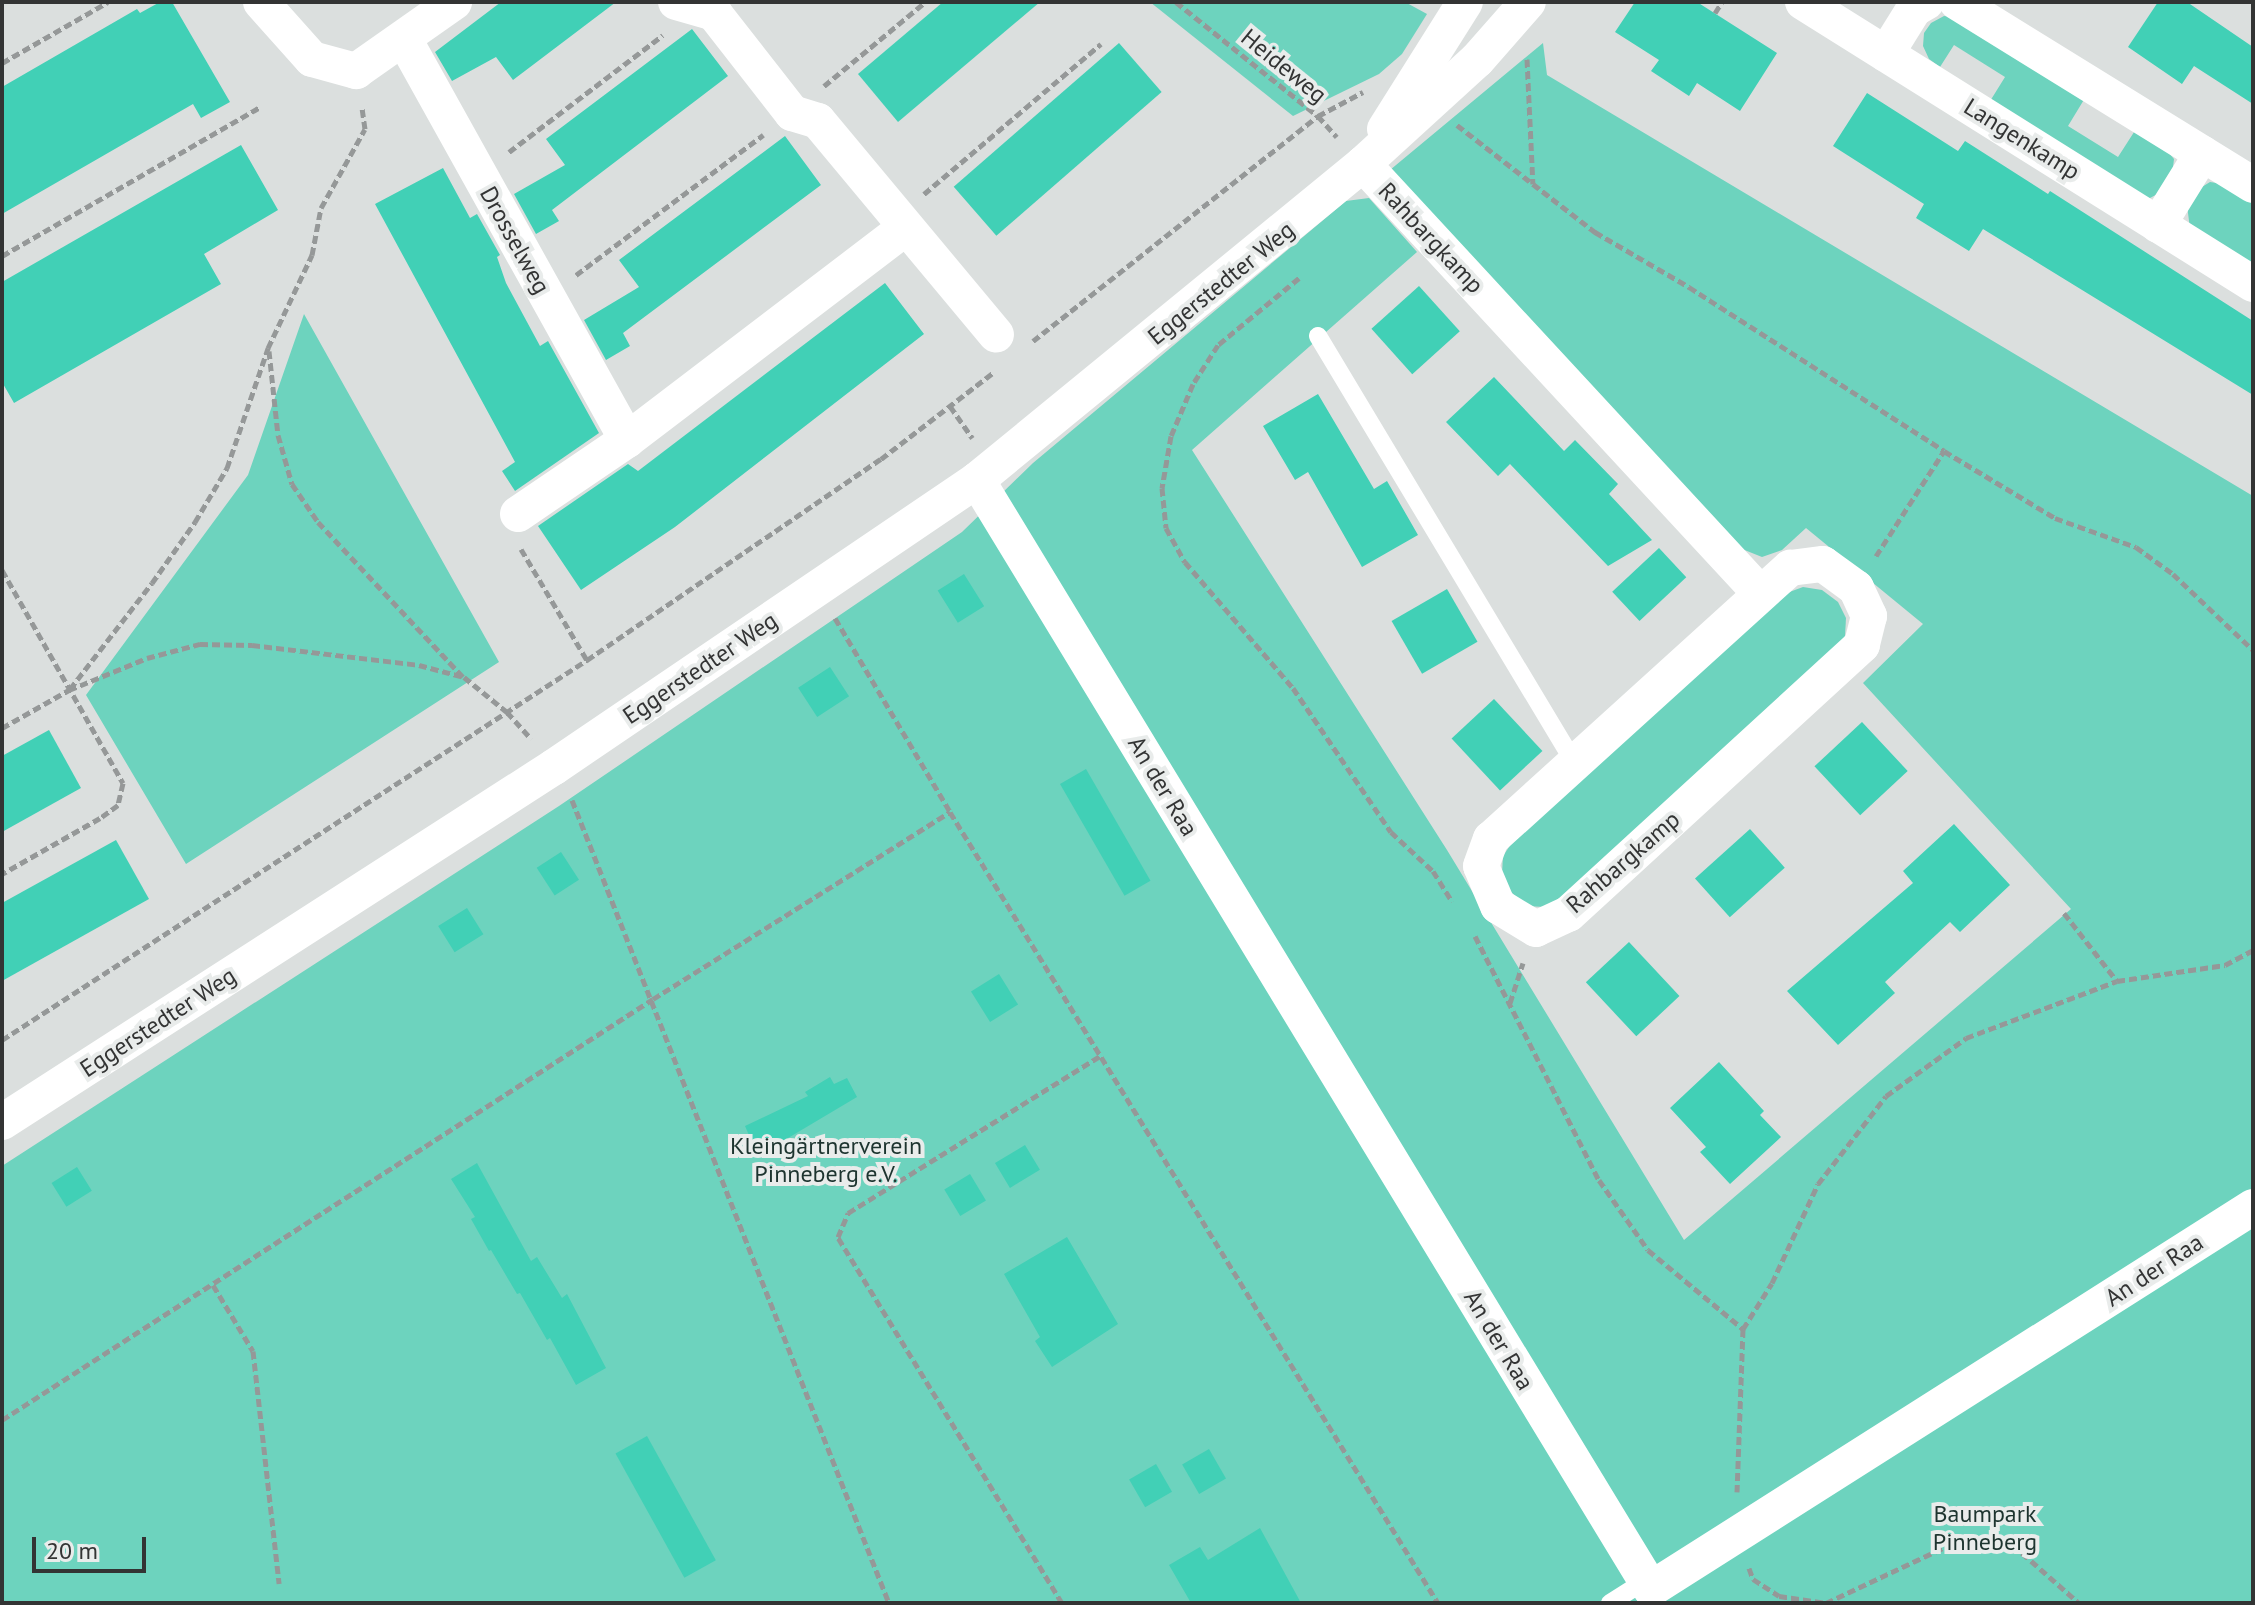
<!DOCTYPE html>
<meta charset="utf-8">
<style>
body{margin:0}
#map{position:relative;width:2255px;height:1605px;overflow:hidden;background:#dbdfde;font-family:"PT Sans",sans-serif}
div>[style]{position:absolute}
[style*='--x']{left:calc(var(--x)*1px);top:calc(var(--y)*1px);width:calc(var(--w)*1px);rotate:calc(var(--a)*1deg)}
.green>*{inset:0;background:#6dd3be}
.building>*{inset:0;background:#41d0b6;transform-origin:0 0}
.path>*{height:5px;margin-top:-2.5px;transform-origin:0;background:repeating-linear-gradient(90deg,#959898 0 8px,transparent 0 12px)}
.service>*{height:18px;margin:-9px;padding:0 9px;transform-origin:9px;border-radius:9px;background:#fff}
.minor>*{height:36px;margin:-18px;padding:0 18px;transform-origin:18px;border-radius:18px;background:#fff}
span{translate:-50% -50%;white-space:nowrap;text-align:center;line-height:1.15;-webkit-text-stroke:8px #e9eceb;paint-order:stroke}
.street-label{font-size:24px;color:#333434}
.park-label{font-size:24px;color:#1d342f}
.frame{position:absolute;inset:0;border:4px solid #333434;pointer-events:none}
.scale{position:absolute;left:32px;top:1537px;width:114px;height:36px;box-sizing:border-box;border:4px solid #333434;border-top:0;padding-left:10px;font-size:24px;line-height:28px;white-space:nowrap;color:#333434;-webkit-text-stroke:6px #e9eceb;paint-order:stroke}
</style>
<div id="map">
<div class="green">
<i style="clip-path:polygon(1150px 2px,1405px 2px,1427px 14px,1402px 54px,1379px 74px,1293px 116px)"></i>
<i style="clip-path:polygon(1944px 16px,1958px 18px,2085px 98px,2068px 126px,2118px 157px,2136px 129px,2163px 146px,2174px 159px,2172px 176px,2163px 191px,2150px 198px,2134px 197px,1987px 106px,2005px 77px,1954px 45px,1940px 67px,1929px 59px,1923px 46px,1924px 33px,1931px 23px)"></i>
<i style="clip-path:polygon(1543px 43px,1547px 75px,2253px 496px,2253px 1603px,2px 1603px,2px 1166px,559px 806px,962px 532px,1033px 463px,1346px 201px,1369px 198px,1417px 252px,1192px 450px,1447px 850px,1684px 1240px,2071px 909px,1863px 683px,1923px 624px,1806px 528px,1782px 550px,1762px 557px,1742px 549px,1390px 170px)"></i>
<i style="clip-path:polygon(2210px 182px,2223px 184px,2253px 203px,2253px 269px,2190px 229px,2187px 205px,2197px 190px)"></i>
<i style="clip-path:polygon(304px 314px,499px 662px,186px 864px,86px 695px,248px 475px)"></i>
<i style="clip-path:polygon(1803px 587px,1822px 590px,1838px 602px,1846px 618px,1845px 636px,1834px 653px,1565px 899px,1545px 907px,1525px 906px,1510px 891px,1502px 873px,1503px 856px,1515px 838px,1784px 594px)"></i>
</div>
<div class="building">
<i style="clip-path:polygon(160px 2px,172px 2px,230px 102px,201px 118px,193px 104px,2px 214px,2px 87px,137px 9px,140px 13px)"></i>
<i style="clip-path:polygon(501px 2px,616px 2px,513px 80px,496px 57px,452px 81px,435px 52px)"></i>
<i style="clip-path:polygon(943px 2px,1040px 2px,898px 122px,858px 74px)"></i>
<i style="clip-path:polygon(1635px 2px,1697px 2px,1777px 53px,1740px 111px,1697px 83px,1689px 96px,1651px 71px,1659px 60px,1615px 32px)"></i>
<i style="clip-path:polygon(2158px 2px,2187px 2px,2253px 47px,2253px 104px,2194px 66px,2182px 84px,2128px 47px)"></i>
<i style="clip-path:polygon(692px 29px,728px 76px,552px 210px,559px 221px,536px 234px,514px 194px,565px 165px,546px 139px)"></i>
<i style="left:1119px;top:43px;width:65px;height:219px;rotate:49deg"></i>
<i style="clip-path:polygon(1867px 93px,1958px 151px,1965px 141px,2048px 194px,2050px 191px,2253px 321px,2253px 395px,1983px 229px,1969px 251px,1916px 218px,1924px 204px,1833px 146px)"></i>
<i style="clip-path:polygon(785px 136px,821px 185px,623px 333px,630px 346px,606px 360px,584px 320px,639px 287px,619px 260px)"></i>
<i style="clip-path:polygon(241px 145px,278px 210px,204px 254px,221px 284px,14px 403px,2px 382px,2px 282px)"></i>
<i style="clip-path:polygon(443px 168px,470px 218px,477px 214px,500px 255px,497px 257px,506px 283px,540px 346px,548px 341px,599px 433px,515px 491px,502px 471px,515px 462px,375px 204px)"></i>
<i style="clip-path:polygon(885px 283px,924px 334px,675px 527px,581px 590px,538px 526px,628px 464px,638px 471px)"></i>
<i style="left:1419px;top:286px;width:61px;height:64px;rotate:48deg"></i>
<i style="clip-path:polygon(1494px 377px,1564px 451px,1575px 440px,1618px 484px,1609px 494px,1652px 540px,1608px 566px,1510px 464px,1498px 476px,1446px 422px)"></i>
<i style="clip-path:polygon(1318px 394px,1374px 489px,1387px 481px,1418px 535px,1362px 567px,1308px 472px,1295px 480px,1263px 426px)"></i>
<i style="left:1659px;top:548px;width:40px;height:64px;rotate:47deg"></i>
<i style="left:964px;top:574px;width:38px;height:31px;rotate:58deg"></i>
<i style="left:1447px;top:589px;width:61px;height:64px;rotate:60deg"></i>
<i style="left:830px;top:667px;width:35px;height:38px;rotate:57deg"></i>
<i style="left:1494px;top:699px;width:71px;height:58px;rotate:47deg"></i>
<i style="left:1862px;top:722px;width:67px;height:65px;rotate:47deg"></i>
<i style="clip-path:polygon(49px 730px,81px 788px,2px 832px,2px 756px)"></i>
<i style="left:1086px;top:769px;width:129px;height:30px;rotate:60deg"></i>
<i style="clip-path:polygon(1954px 824px,2010px 885px,1960px 932px,1950px 922px,1885px 982px,1895px 993px,1838px 1045px,1787px 991px,1913px 883px,1903px 871px)"></i>
<i style="left:1750px;top:829px;width:52px;height:74px;rotate:48deg"></i>
<i style="clip-path:polygon(116px 840px,149px 899px,2px 981px,2px 903px)"></i>
<i style="left:561px;top:852px;width:33px;height:29px;rotate:57deg"></i>
<i style="left:467px;top:908px;width:31px;height:34px;rotate:58deg"></i>
<i style="left:1629px;top:942px;width:74px;height:59px;rotate:47deg"></i>
<i style="left:999px;top:974px;width:36px;height:33px;rotate:58deg"></i>
<i style="clip-path:polygon(1719px 1062px,1764px 1111px,1760px 1115px,1781px 1137px,1730px 1184px,1700px 1152px,1706px 1147px,1670px 1108px)"></i>
<i style="clip-path:polygon(830px 1077px,834px 1084px,847px 1078px,857px 1097px,758px 1156px,745px 1126px,808px 1096px,805px 1092px)"></i>
<i style="left:1025px;top:1145px;width:29px;height:35px;rotate:59deg"></i>
<i style="clip-path:polygon(477px 1163px,531px 1261px,537px 1257px,562px 1298px,567px 1294px,606px 1368px,576px 1385px,550px 1338px,547px 1340px,520px 1293px,517px 1294px,491px 1250px,489px 1251px,471px 1219px,475px 1217px,451px 1179px)"></i>
<i style="left:77px;top:1167px;width:28px;height:30px;rotate:58deg"></i>
<i style="left:970px;top:1174px;width:31px;height:30px;rotate:59deg"></i>
<i style="clip-path:polygon(1067px 1237px,1118px 1324px,1052px 1367px,1035px 1341px,1040px 1337px,1004px 1274px)"></i>
<i style="left:647px;top:1436px;width:142px;height:36px;rotate:61deg"></i>
<i style="left:1209px;top:1449px;width:34px;height:31px;rotate:60deg"></i>
<i style="left:1156px;top:1464px;width:32px;height:31px;rotate:60deg"></i>
<i style="clip-path:polygon(1260px 1528px,1301px 1603px,1191px 1603px,1169px 1565px,1200px 1547px,1208px 1560px)"></i>
</div>
<div class="path">
<i style="--x:1176;--y:2;--w:182;--a:38.8"></i>
<i style="--x:1318;--y:116;--w:28;--a:48"></i>
<i style="--x:1715;--y:13;--w:13;--a:-58"></i>
<i style="--x:1527;--y:59;--w:125;--a:87.3"></i>
<i style="--x:2;--y:63;--w:122;--a:-29.9"></i>
<i style="--x:824;--y:86;--w:131;--a:-39.7"></i>
<i style="--x:1457;--y:125;--w:175;--a:37.8"></i>
<i style="--x:1595;--y:232;--w:109;--a:30.3"></i>
<i style="--x:1689;--y:287;--w:303;--a:32.7"></i>
<i style="--x:1944;--y:451;--w:130;--a:31.1"></i>
<i style="--x:2055;--y:518;--w:86;--a:19.7"></i>
<i style="--x:2136;--y:547;--w:46;--a:36.1"></i>
<i style="--x:2173;--y:574;--w:110;--a:43.5"></i>
<i style="--x:509;--y:152;--w:193;--a:-37.2"></i>
<i style="--x:924;--y:194;--w:232;--a:-40.3"></i>
<i style="--x:2;--y:256;--w:298;--a:-30"></i>
<i style="--x:576;--y:275;--w:234;--a:-36.8"></i>
<i style="--x:1299;--y:278;--w:105;--a:140.4"></i>
<i style="--x:1218;--y:345;--w:46;--a:122.7"></i>
<i style="--x:1193;--y:384;--w:56;--a:112.9"></i>
<i style="--x:1171;--y:436;--w:53;--a:99.8"></i>
<i style="--x:1162;--y:488;--w:40;--a:84.3"></i>
<i style="--x:1166;--y:528;--w:39;--a:61"></i>
<i style="--x:1185;--y:562;--w:166;--a:49.4"></i>
<i style="--x:1293;--y:688;--w:174;--a:55.8"></i>
<i style="--x:1391;--y:832;--w:57;--a:42.9"></i>
<i style="--x:1433;--y:871;--w:36;--a:58"></i>
<i style="--x:1033;--y:341;--w:363;--a:-38.3"></i>
<i style="--x:1318;--y:116;--w:51;--a:-28.1"></i>
<i style="--x:269;--y:351;--w:84;--a:83.9"></i>
<i style="--x:278;--y:435;--w:51;--a:74.1"></i>
<i style="--x:292;--y:484;--w:46;--a:55.6"></i>
<i style="--x:318;--y:522;--w:212;--a:46.9"></i>
<i style="--x:950;--y:406;--w:39;--a:55"></i>
<i style="--x:521;--y:549;--w:129;--a:59.3"></i>
<i style="--x:1876;--y:556;--w:125;--a:-57.1"></i>
<i style="--x:2;--y:570;--w:245;--a:60.4"></i>
<i style="--x:123;--y:783;--w:23;--a:103"></i>
<i style="--x:118;--y:805;--w:22;--a:144"></i>
<i style="--x:100;--y:818;--w:113;--a:150.3"></i>
<i style="--x:835;--y:618;--w:226;--a:59.3"></i>
<i style="--x:950;--y:812;--w:929;--a:58.33"></i>
<i style="--x:70;--y:689;--w:134;--a:-52.3"></i>
<i style="--x:152;--y:583;--w:75;--a:-54.8"></i>
<i style="--x:195;--y:522;--w:63;--a:-59.3"></i>
<i style="--x:227;--y:468;--w:127;--a:-71.1"></i>
<i style="--x:268;--y:348;--w:103;--a:-64.7"></i>
<i style="--x:312;--y:255;--w:48;--a:-79.2"></i>
<i style="--x:321;--y:208;--w:90;--a:-60.9"></i>
<i style="--x:365;--y:129;--w:22;--a:-98"></i>
<i style="--x:2;--y:728;--w:77;--a:-29.6"></i>
<i style="--x:69;--y:690;--w:84;--a:-22.3"></i>
<i style="--x:147;--y:658;--w:55;--a:-14.8"></i>
<i style="--x:200;--y:644;--w:52;--a:1.1"></i>
<i style="--x:252;--y:645;--w:168;--a:6.8"></i>
<i style="--x:419;--y:665;--w:47;--a:14.9"></i>
<i style="--x:464;--y:677;--w:55;--a:39.1"></i>
<i style="--x:507;--y:712;--w:36;--a:48"></i>
<i style="--x:572;--y:800;--w:863;--a:68.46"></i>
<i style="--x:2064;--y:913;--w:86;--a:52.1"></i>
<i style="--x:1475;--y:936;--w:274;--a:63.1"></i>
<i style="--x:1599;--y:1180;--w:85;--a:55"></i>
<i style="--x:1648;--y:1250;--w:124;--a:39.7"></i>
<i style="--x:1743;--y:1329;--w:163;--a:92.1"></i>
<i style="--x:1510;--y:1003;--w:42;--a:-72"></i>
<i style="--x:2;--y:1040;--w:698;--a:-33.01"></i>
<i style="--x:587;--y:660;--w:356;--a:-34.4"></i>
<i style="--x:881;--y:459;--w:143;--a:-37.6"></i>
<i style="--x:213;--y:1285;--w:77;--a:58.8"></i>
<i style="--x:253;--y:1351;--w:234;--a:83.6"></i>
<i style="--x:1743;--y:1329;--w:54;--a:-57.8"></i>
<i style="--x:1772;--y:1283;--w:109;--a:-65.1"></i>
<i style="--x:1818;--y:1184;--w:111;--a:-52.3"></i>
<i style="--x:1886;--y:1096;--w:99;--a:-35.9"></i>
<i style="--x:1966;--y:1038;--w:161;--a:-20.7"></i>
<i style="--x:2117;--y:981;--w:109;--a:-8.4"></i>
<i style="--x:2225;--y:965;--w:32;--a:-28"></i>
<i style="--x:2;--y:1420;--w:775;--a:-32.89"></i>
<i style="--x:653;--y:999;--w:351;--a:-32.2"></i>
<i style="--x:1749;--y:1568;--w:12;--a:70"></i>
<i style="--x:1753;--y:1579;--w:31;--a:33"></i>
<i style="--x:1779;--y:1596;--w:48;--a:8.5"></i>
<i style="--x:1826;--y:1603;--w:148;--a:-25.2"></i>
<i style="--x:1960;--y:1540;--w:53;--a:5.4"></i>
<i style="--x:2013;--y:1545;--w:88;--a:41.3"></i>
<i style="--x:1062;--y:1603;--w:429;--a:-121.5"></i>
<i style="--x:838;--y:1237;--w:26;--a:-67"></i>
<i style="--x:848;--y:1213;--w:299;--a:-31.9"></i>
</div>
<div class="service">
<i style="--x:1318;--y:336;--w:498;--a:59"></i>
<i style="--x:1610;--y:1603;--w:41;--a:-32.2"></i>
</div>
<div class="minor">
<i style="--x:261;--y:2;--w:76;--a:48.2"></i>
<i style="--x:312;--y:59;--w:46;--a:15.3"></i>
<i style="--x:356;--y:71;--w:120;--a:-35.1"></i>
<i style="--x:676;--y:2;--w:40;--a:16"></i>
<i style="--x:714;--y:13;--w:127;--a:52"></i>
<i style="--x:792;--y:113;--w:27;--a:17"></i>
<i style="--x:818;--y:121;--w:278;--a:50.2"></i>
<i style="--x:1803;--y:2;--w:531;--a:32.07"></i>
<i style="--x:1957;--y:2;--w:348;--a:31.7"></i>
<i style="--x:404;--y:39;--w:459;--a:60.9"></i>
<i style="--x:1886;--y:54;--w:53;--a:-58.1"></i>
<i style="--x:1914;--y:9;--w:14;--a:-30"></i>
<i style="--x:1385;--y:129;--w:150;--a:-57.8"></i>
<i style="--x:1363;--y:164;--w:585;--a:47.22"></i>
<i style="--x:2158;--y:225;--w:84;--a:-58.2"></i>
<i style="--x:977;--y:480;--w:1298;--a:58.71"></i>
<i style="--x:1651;--y:1589;--w:713;--a:-32.4"></i>
<i style="--x:518;--y:514;--w:132;--a:-34.2"></i>
<i style="--x:627;--y:440;--w:350;--a:-37.3"></i>
<i style="--x:1823;--y:564;--w:41;--a:36"></i>
<i style="--x:1856;--y:588;--w:31;--a:65"></i>
<i style="--x:1869;--y:616;--w:30;--a:104"></i>
<i style="--x:1862;--y:645;--w:398;--a:137.5"></i>
<i style="--x:1568;--y:914;--w:35;--a:155"></i>
<i style="--x:1536;--y:929;--w:44;--a:-148.8"></i>
<i style="--x:1498;--y:906;--w:43;--a:-113"></i>
<i style="--x:1481;--y:866;--w:29;--a:-70"></i>
<i style="--x:1491;--y:839;--w:404;--a:-42.2"></i>
<i style="--x:1790;--y:568;--w:33;--a:-7"></i>
<i style="--x:2;--y:1122;--w:656;--a:-32.75"></i>
<i style="--x:554;--y:767;--w:511;--a:-34.16"></i>
<i style="--x:977;--y:480;--w:499;--a:-39.3"></i>
<i style="--x:1363;--y:164;--w:154;--a:-42.4"></i>
<i style="--x:1477;--y:60;--w:77;--a:-48.7"></i>
</div>
<div class="street-label">
<span style="left:1284px;top:66px;rotate:39deg">Heideweg</span>
<span style="left:2022px;top:139px;rotate:32deg">Langenkamp</span>
<span style="left:1431px;top:238px;rotate:47deg">Rahbargkamp</span>
<span style="left:515px;top:240px;rotate:61deg">Drosselweg</span>
<span style="left:1221px;top:283px;rotate:-39deg">Eggerstedter Weg</span>
<span style="left:700px;top:668px;rotate:-34deg">Eggerstedter Weg</span>
<span style="left:1163px;top:786px;rotate:59deg">An der Raa</span>
<span style="left:1623px;top:862px;rotate:-41deg">Rahbargkamp</span>
<span style="left:158px;top:1022px;rotate:-33deg">Eggerstedter Weg</span>
<span style="left:2154px;top:1270px;rotate:-33deg">An der Raa</span>
<span style="left:1499px;top:1340px;rotate:59deg">An der Raa</span>
</div>
<div class="park-label">
<span style="left:826px;top:1160px">Kleingärtnerverein<br>Pinneberg e.V.</span>
<span style="left:1985px;top:1528px">Baumpark<br>Pinneberg</span>
</div>
<div class="frame"></div>
<div class="scale">20 m</div>
</div>
